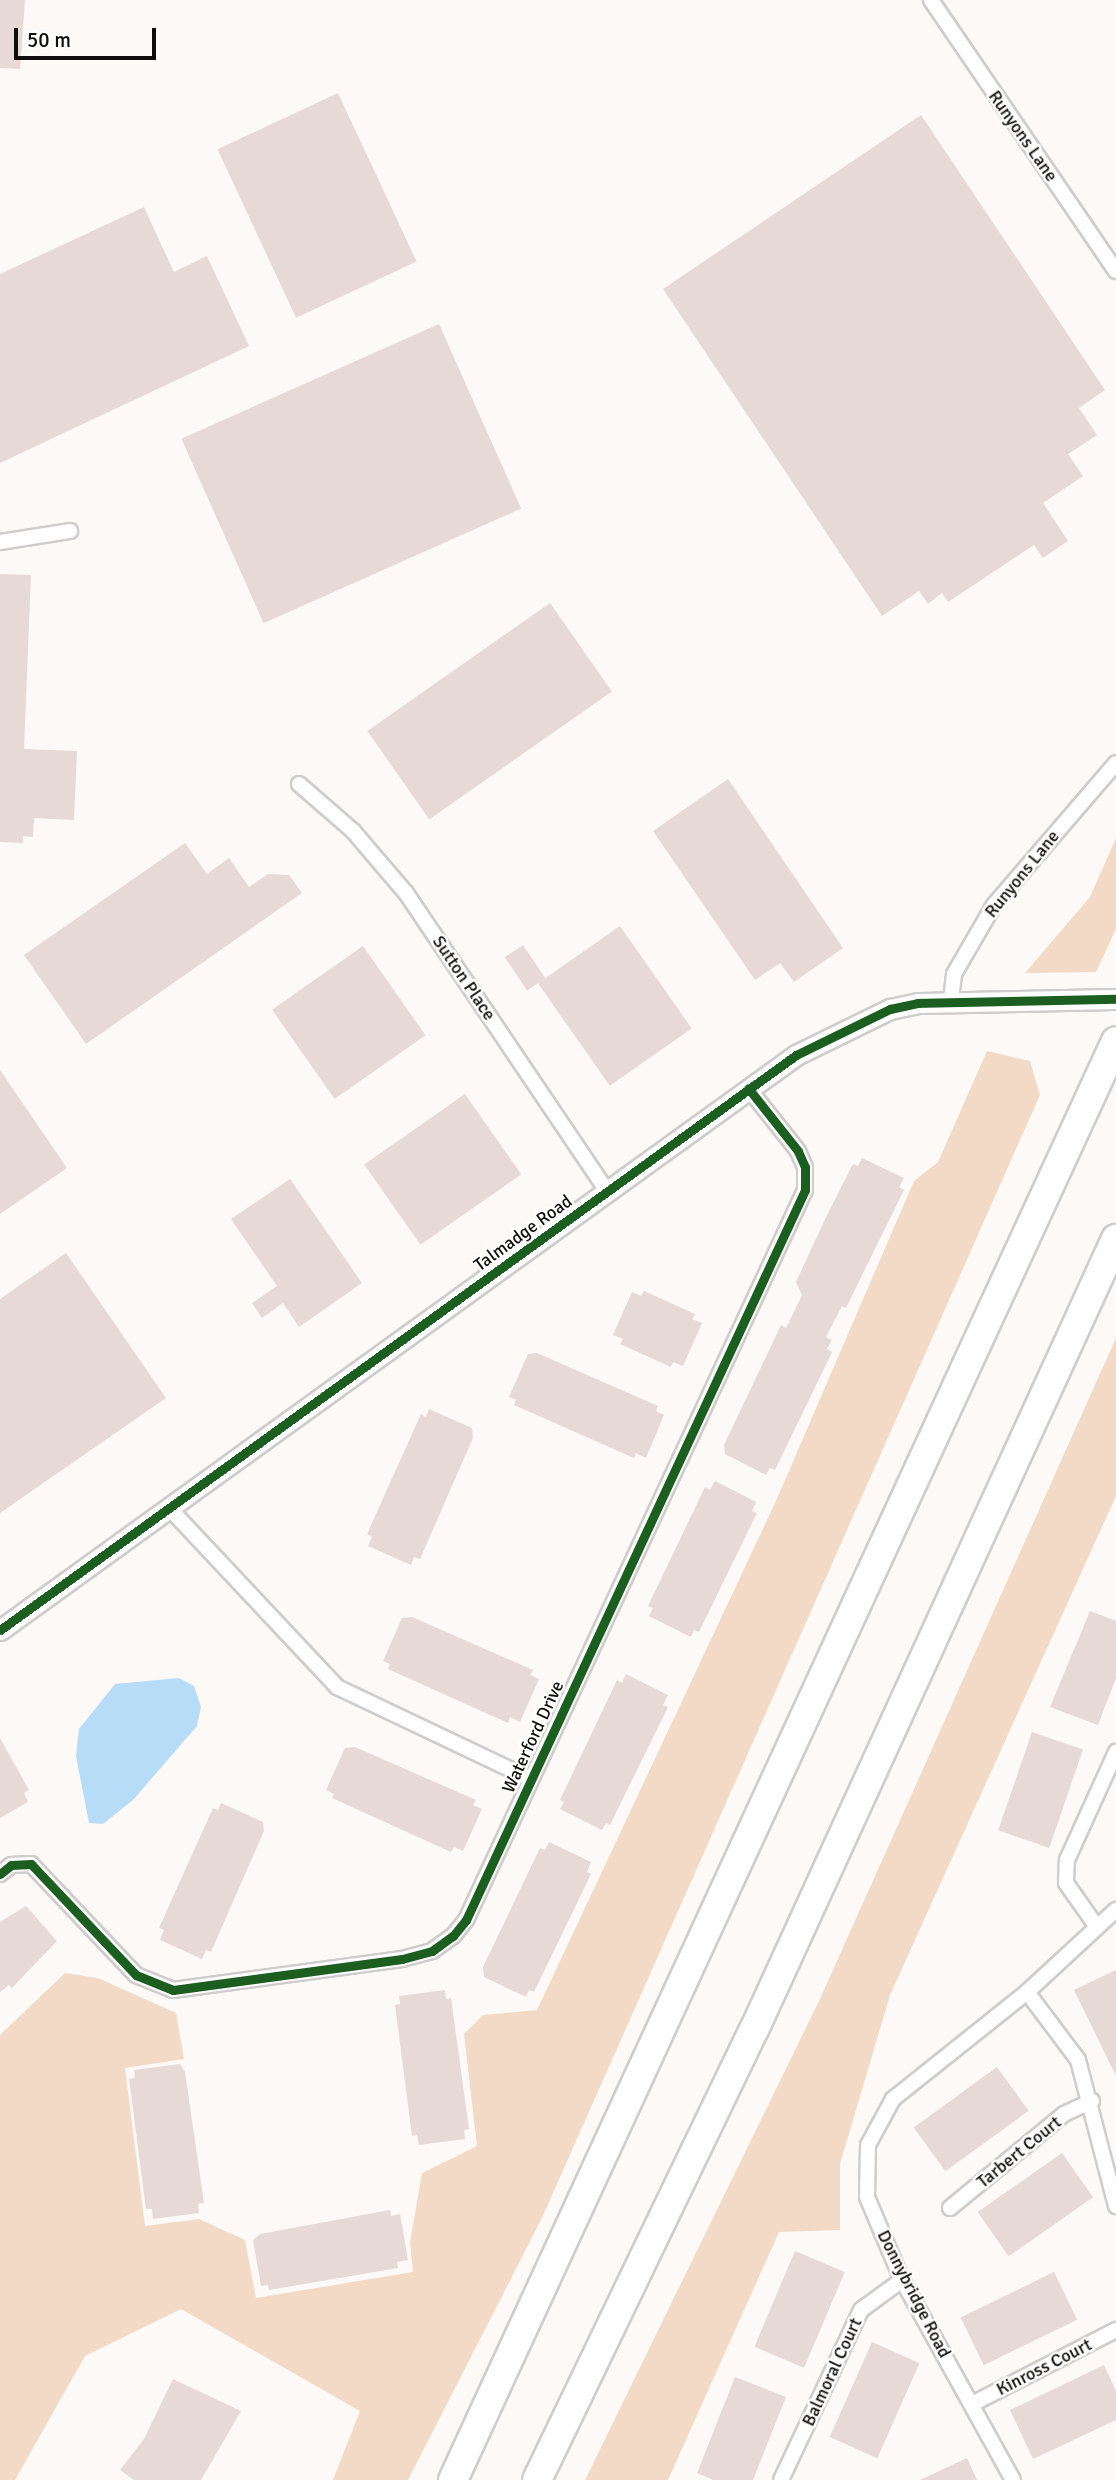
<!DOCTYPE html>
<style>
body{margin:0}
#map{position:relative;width:1116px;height:2480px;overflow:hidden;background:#fcf9f7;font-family:Signika,sans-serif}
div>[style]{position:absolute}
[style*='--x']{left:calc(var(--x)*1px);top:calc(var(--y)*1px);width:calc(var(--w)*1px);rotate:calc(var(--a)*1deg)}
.green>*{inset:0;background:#f2dac6}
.water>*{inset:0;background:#b6dcf8}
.building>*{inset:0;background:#e7d9d5;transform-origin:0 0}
.roads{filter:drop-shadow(2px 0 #cfcdcc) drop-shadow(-2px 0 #cfcdcc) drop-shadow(0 2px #cfcdcc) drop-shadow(0 -2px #cfcdcc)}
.minor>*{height:14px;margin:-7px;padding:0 7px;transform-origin:7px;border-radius:7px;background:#fffefe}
.tertiary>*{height:19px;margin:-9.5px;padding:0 9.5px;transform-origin:9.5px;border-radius:9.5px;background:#fffefe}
.motorway>*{height:28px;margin:-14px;padding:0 14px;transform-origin:14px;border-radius:14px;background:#fffefe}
.cycleway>*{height:9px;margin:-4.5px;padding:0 4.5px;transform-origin:4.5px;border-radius:4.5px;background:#1b5e20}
span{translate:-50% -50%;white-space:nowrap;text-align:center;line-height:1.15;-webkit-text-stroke:5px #fff;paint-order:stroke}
.street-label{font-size:18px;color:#100e0d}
.scale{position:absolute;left:14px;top:28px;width:142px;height:32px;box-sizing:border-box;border:4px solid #100e0d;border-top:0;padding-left:9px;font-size:21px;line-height:24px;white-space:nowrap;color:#100e0d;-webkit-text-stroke:5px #fff;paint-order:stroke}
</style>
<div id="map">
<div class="green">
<i style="clip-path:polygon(1116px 838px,1116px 929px,1096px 972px,1025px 973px,1090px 897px)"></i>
<i style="clip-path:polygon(987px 1051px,1030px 1061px,1040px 1095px,541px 2220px,408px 2480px,333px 2480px,360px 2411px,181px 2309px,85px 2356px,15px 2480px,0 2480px,0 2035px,65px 1973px,98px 1978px,176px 2013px,184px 2059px,125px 2068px,145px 2226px,199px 2219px,245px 2240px,256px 2298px,413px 2272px,410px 2242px,422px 2173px,477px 2146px,464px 2034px,483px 2015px,537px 2010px,776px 1501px,914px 1181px,938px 1162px)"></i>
<i style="clip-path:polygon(1116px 1338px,1116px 1496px,890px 1995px,840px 2164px,840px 2230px,779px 2232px,668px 2480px,585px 2480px,820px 1999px)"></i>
</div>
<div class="water">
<i style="clip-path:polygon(179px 1678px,194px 1686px,201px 1707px,197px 1726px,133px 1800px,103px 1824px,89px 1823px,76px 1756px,79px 1729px,115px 1684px)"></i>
</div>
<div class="building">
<i style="clip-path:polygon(0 0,25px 0,20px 69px,0 68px)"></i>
<i style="left:338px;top:93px;width:186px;height:133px;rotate:65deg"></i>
<i style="clip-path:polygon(921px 115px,1105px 390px,1079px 408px,1097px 435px,1068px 454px,1083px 476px,1043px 503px,1068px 541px,1043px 558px,1034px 545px,948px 602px,942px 593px,928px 604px,919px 591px,882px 616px,663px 289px)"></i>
<i style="clip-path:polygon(144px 207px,174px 272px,207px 256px,249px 346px,0 463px,0 274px)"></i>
<i style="left:439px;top:324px;width:202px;height:282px;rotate:66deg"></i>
<i style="clip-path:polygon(0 574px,31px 575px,24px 749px,77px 751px,74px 820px,34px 818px,33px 837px,23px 836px,23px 843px,0 842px)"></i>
<i style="left:550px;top:603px;width:108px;height:223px;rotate:55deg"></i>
<i style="clip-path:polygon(728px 779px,843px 948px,794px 982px,780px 963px,755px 980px,653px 831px)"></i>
<i style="clip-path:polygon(185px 843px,207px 874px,229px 858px,249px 887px,268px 874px,289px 875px,302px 893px,86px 1044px,24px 955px)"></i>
<i style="left:620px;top:926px;width:125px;height:100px;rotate:55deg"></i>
<i style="left:523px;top:945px;width:40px;height:22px;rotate:56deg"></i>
<i style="left:363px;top:946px;width:109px;height:111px;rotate:55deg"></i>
<i style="clip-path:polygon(0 1070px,67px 1168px,0 1214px)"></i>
<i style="left:465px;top:1094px;width:98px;height:123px;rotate:55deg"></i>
<i style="clip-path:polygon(862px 1158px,904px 1178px,899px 1187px,904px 1190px,846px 1308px,842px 1306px,826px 1337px,832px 1340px,827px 1349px,832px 1352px,775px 1470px,770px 1468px,766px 1475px,725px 1454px,724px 1445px,781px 1325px,786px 1328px,802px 1295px,796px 1282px,827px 1215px,853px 1164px,858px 1166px)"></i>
<i style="clip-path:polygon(290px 1179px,362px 1283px,299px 1327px,283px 1303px,262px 1318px,252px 1303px,277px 1286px,231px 1219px)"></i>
<i style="clip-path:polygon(66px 1253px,166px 1398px,0 1513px,0 1299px)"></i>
<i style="clip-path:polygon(644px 1291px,695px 1314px,692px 1319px,702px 1323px,683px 1366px,673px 1362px,671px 1367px,620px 1344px,623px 1339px,613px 1335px,632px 1292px,641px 1296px)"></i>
<i style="clip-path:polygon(537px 1353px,658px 1406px,656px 1411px,664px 1415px,646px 1458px,636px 1453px,634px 1458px,514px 1405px,516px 1400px,509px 1397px,528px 1354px)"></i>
<i style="clip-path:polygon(429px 1409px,472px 1428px,473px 1438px,420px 1559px,414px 1557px,411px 1565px,368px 1546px,372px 1537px,367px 1534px,421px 1414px,426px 1417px)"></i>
<i style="clip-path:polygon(715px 1481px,756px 1502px,752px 1511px,757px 1513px,699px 1632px,694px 1630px,691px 1637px,649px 1616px,653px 1608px,648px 1606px,705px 1487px,710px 1490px)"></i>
<i style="clip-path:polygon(1090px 1611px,1116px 1621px,1116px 1678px,1098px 1725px,1050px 1707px)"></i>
<i style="clip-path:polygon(412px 1617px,533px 1670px,530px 1675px,539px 1679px,520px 1722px,510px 1717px,508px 1723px,388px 1669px,390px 1664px,383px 1661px,402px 1618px)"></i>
<i style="clip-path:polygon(626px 1674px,668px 1695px,663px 1705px,668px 1707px,610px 1825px,606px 1823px,602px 1830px,560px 1809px,564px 1802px,560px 1800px,617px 1680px,622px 1683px)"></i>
<i style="left:1032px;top:1732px;width:54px;height:104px;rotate:19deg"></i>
<i style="clip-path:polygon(0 1738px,29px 1790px,24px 1793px,28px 1802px,0 1818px)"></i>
<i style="clip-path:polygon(355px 1747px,476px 1800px,473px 1805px,482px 1809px,463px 1851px,454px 1847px,451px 1852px,332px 1798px,334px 1794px,326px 1790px,345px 1748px)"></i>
<i style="clip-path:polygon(221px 1803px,263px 1822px,264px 1831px,211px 1952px,206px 1950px,202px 1959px,160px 1940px,164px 1930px,159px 1928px,213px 1808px,218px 1810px)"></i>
<i style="clip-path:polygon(549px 1842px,591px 1862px,587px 1872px,591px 1874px,534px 1992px,529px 1990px,526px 1997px,484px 1977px,483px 1967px,540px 1848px,545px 1850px)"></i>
<i style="clip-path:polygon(26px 1906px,57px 1941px,12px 1988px,9px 1985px,0 1992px,0 1922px)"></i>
<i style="clip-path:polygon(1116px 1970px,1116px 2076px,1074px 1990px)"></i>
<i style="clip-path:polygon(445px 1990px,446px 1999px,451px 1998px,469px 2129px,464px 2130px,465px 2139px,419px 2145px,417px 2135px,412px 2136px,395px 2005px,400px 2004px,399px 1996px)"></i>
<i style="clip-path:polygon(180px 2064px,185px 2072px,204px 2203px,198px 2204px,199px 2213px,153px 2219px,152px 2209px,146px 2209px,129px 2079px,135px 2078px,134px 2070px)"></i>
<i style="left:997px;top:2067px;width:54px;height:103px;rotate:54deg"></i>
<i style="left:1062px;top:2153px;width:54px;height:103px;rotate:55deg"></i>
<i style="clip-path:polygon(390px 2210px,391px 2216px,400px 2214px,408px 2260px,397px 2262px,398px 2268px,269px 2290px,268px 2285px,261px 2286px,253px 2240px,260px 2234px)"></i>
<i style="left:795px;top:2251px;width:54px;height:104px;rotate:23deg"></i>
<i style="left:1054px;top:2272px;width:53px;height:104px;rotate:64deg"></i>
<i style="left:872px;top:2342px;width:52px;height:104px;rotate:24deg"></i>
<i style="clip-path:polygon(1104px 2365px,1116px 2391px,1116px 2420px,1033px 2459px,1010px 2410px)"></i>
<i style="clip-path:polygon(735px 2377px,786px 2397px,753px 2480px,713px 2480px,697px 2473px)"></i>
<i style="clip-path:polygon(173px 2379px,241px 2411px,201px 2480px,134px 2480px,120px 2470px,144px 2439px)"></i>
<i style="clip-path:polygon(967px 2458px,977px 2480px,920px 2480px)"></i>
</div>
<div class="roads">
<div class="minor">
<i style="--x:931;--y:0;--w:328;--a:55.7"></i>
<i style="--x:0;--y:542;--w:71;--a:-8.9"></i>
<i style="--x:299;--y:784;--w:72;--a:41"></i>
<i style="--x:353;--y:831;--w:82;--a:49.5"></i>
<i style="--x:406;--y:893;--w:358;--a:56"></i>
<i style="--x:951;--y:999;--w:25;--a:-83"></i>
<i style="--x:954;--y:974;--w:80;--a:-59.9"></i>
<i style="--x:994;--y:905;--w:187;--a:-49.3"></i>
<i style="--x:171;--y:1510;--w:243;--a:46.8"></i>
<i style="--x:337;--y:1687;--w:215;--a:25.4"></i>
<i style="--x:0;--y:1874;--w:14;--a:-39"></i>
<i style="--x:11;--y:1865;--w:20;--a:-3"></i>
<i style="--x:31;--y:1864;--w:153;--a:46.6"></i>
<i style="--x:136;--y:1975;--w:40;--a:22"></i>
<i style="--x:173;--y:1990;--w:231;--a:-7.7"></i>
<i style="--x:402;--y:1959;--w:31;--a:-15"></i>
<i style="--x:432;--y:1951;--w:26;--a:-36"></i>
<i style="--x:453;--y:1936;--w:21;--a:-51"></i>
<i style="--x:466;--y:1920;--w:805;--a:-65.09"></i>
<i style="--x:805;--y:1190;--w:23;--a:-90"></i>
<i style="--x:805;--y:1167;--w:17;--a:-114"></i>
<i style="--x:798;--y:1151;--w:80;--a:-128.4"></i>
<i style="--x:1097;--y:1927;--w:54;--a:-125.2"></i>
<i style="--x:1066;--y:1883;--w:23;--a:-88"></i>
<i style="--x:1067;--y:1860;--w:119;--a:-65.6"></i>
<i style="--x:1027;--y:1992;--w:85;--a:53.1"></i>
<i style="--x:1078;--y:2060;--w:151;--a:75.4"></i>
<i style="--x:950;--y:2208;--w:148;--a:-39.5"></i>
<i style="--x:1064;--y:2114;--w:31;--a:-25"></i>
<i style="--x:972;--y:2404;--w:162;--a:-27.2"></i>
<i style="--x:781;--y:2480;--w:188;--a:-64.8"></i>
<i style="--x:861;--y:2310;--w:51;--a:-36.2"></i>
<i style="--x:1013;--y:2480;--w:229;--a:-119"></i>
<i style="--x:902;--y:2280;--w:90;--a:-112.9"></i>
<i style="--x:867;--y:2197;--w:52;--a:-88.9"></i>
<i style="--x:868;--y:2145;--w:52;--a:-61.5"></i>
<i style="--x:893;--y:2099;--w:171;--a:-38.6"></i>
<i style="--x:1027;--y:1992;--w:121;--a:-42.7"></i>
</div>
<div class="tertiary">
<i style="--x:0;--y:1630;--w:982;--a:-35.84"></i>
<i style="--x:796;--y:1055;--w:105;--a:-26.1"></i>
<i style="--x:890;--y:1009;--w:29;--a:-12"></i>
<i style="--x:918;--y:1003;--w:198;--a:-1.2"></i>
</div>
<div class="motorway">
<i style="--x:453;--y:2480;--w:1584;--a:-65.26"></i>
<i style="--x:537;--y:2480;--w:500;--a:-64.3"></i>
<i style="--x:754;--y:2030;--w:870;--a:-65.41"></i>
</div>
</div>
<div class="cycleway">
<i style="--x:0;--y:1630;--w:982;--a:-35.84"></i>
<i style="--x:796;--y:1055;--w:105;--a:-26.1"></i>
<i style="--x:890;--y:1009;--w:29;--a:-12"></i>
<i style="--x:918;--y:1003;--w:198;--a:-1.2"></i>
<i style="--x:0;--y:1874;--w:14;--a:-39"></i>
<i style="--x:11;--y:1865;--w:20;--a:-3"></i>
<i style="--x:31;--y:1864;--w:153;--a:46.6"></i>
<i style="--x:136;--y:1975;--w:40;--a:22"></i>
<i style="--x:173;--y:1990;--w:231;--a:-7.7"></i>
<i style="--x:402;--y:1959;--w:31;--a:-15"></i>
<i style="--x:432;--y:1951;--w:26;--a:-36"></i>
<i style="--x:453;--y:1936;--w:21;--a:-51"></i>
<i style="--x:466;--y:1920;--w:805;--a:-65.09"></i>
<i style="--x:805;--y:1190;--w:23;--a:-90"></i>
<i style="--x:805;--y:1167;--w:17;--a:-114"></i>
<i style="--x:798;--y:1151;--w:80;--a:-128.4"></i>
</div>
<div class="street-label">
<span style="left:1023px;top:136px;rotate:55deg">Runyons Lane</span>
<span style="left:1022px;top:874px;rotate:-51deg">Runyons Lane</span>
<span style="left:464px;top:978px;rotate:56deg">Sutton Place</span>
<span style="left:523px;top:1233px;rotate:-36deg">Talmadge Road</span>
<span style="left:533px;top:1737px;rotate:-65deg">Waterford Drive</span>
<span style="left:1019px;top:2152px;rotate:-39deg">Tarbert Court</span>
<span style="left:914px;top:2294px;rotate:63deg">Donnybridge Road</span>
<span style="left:1044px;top:2367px;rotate:-27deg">Kinross Court</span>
<span style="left:832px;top:2372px;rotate:-65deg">Balmoral Court</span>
</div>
<div class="scale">50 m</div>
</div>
